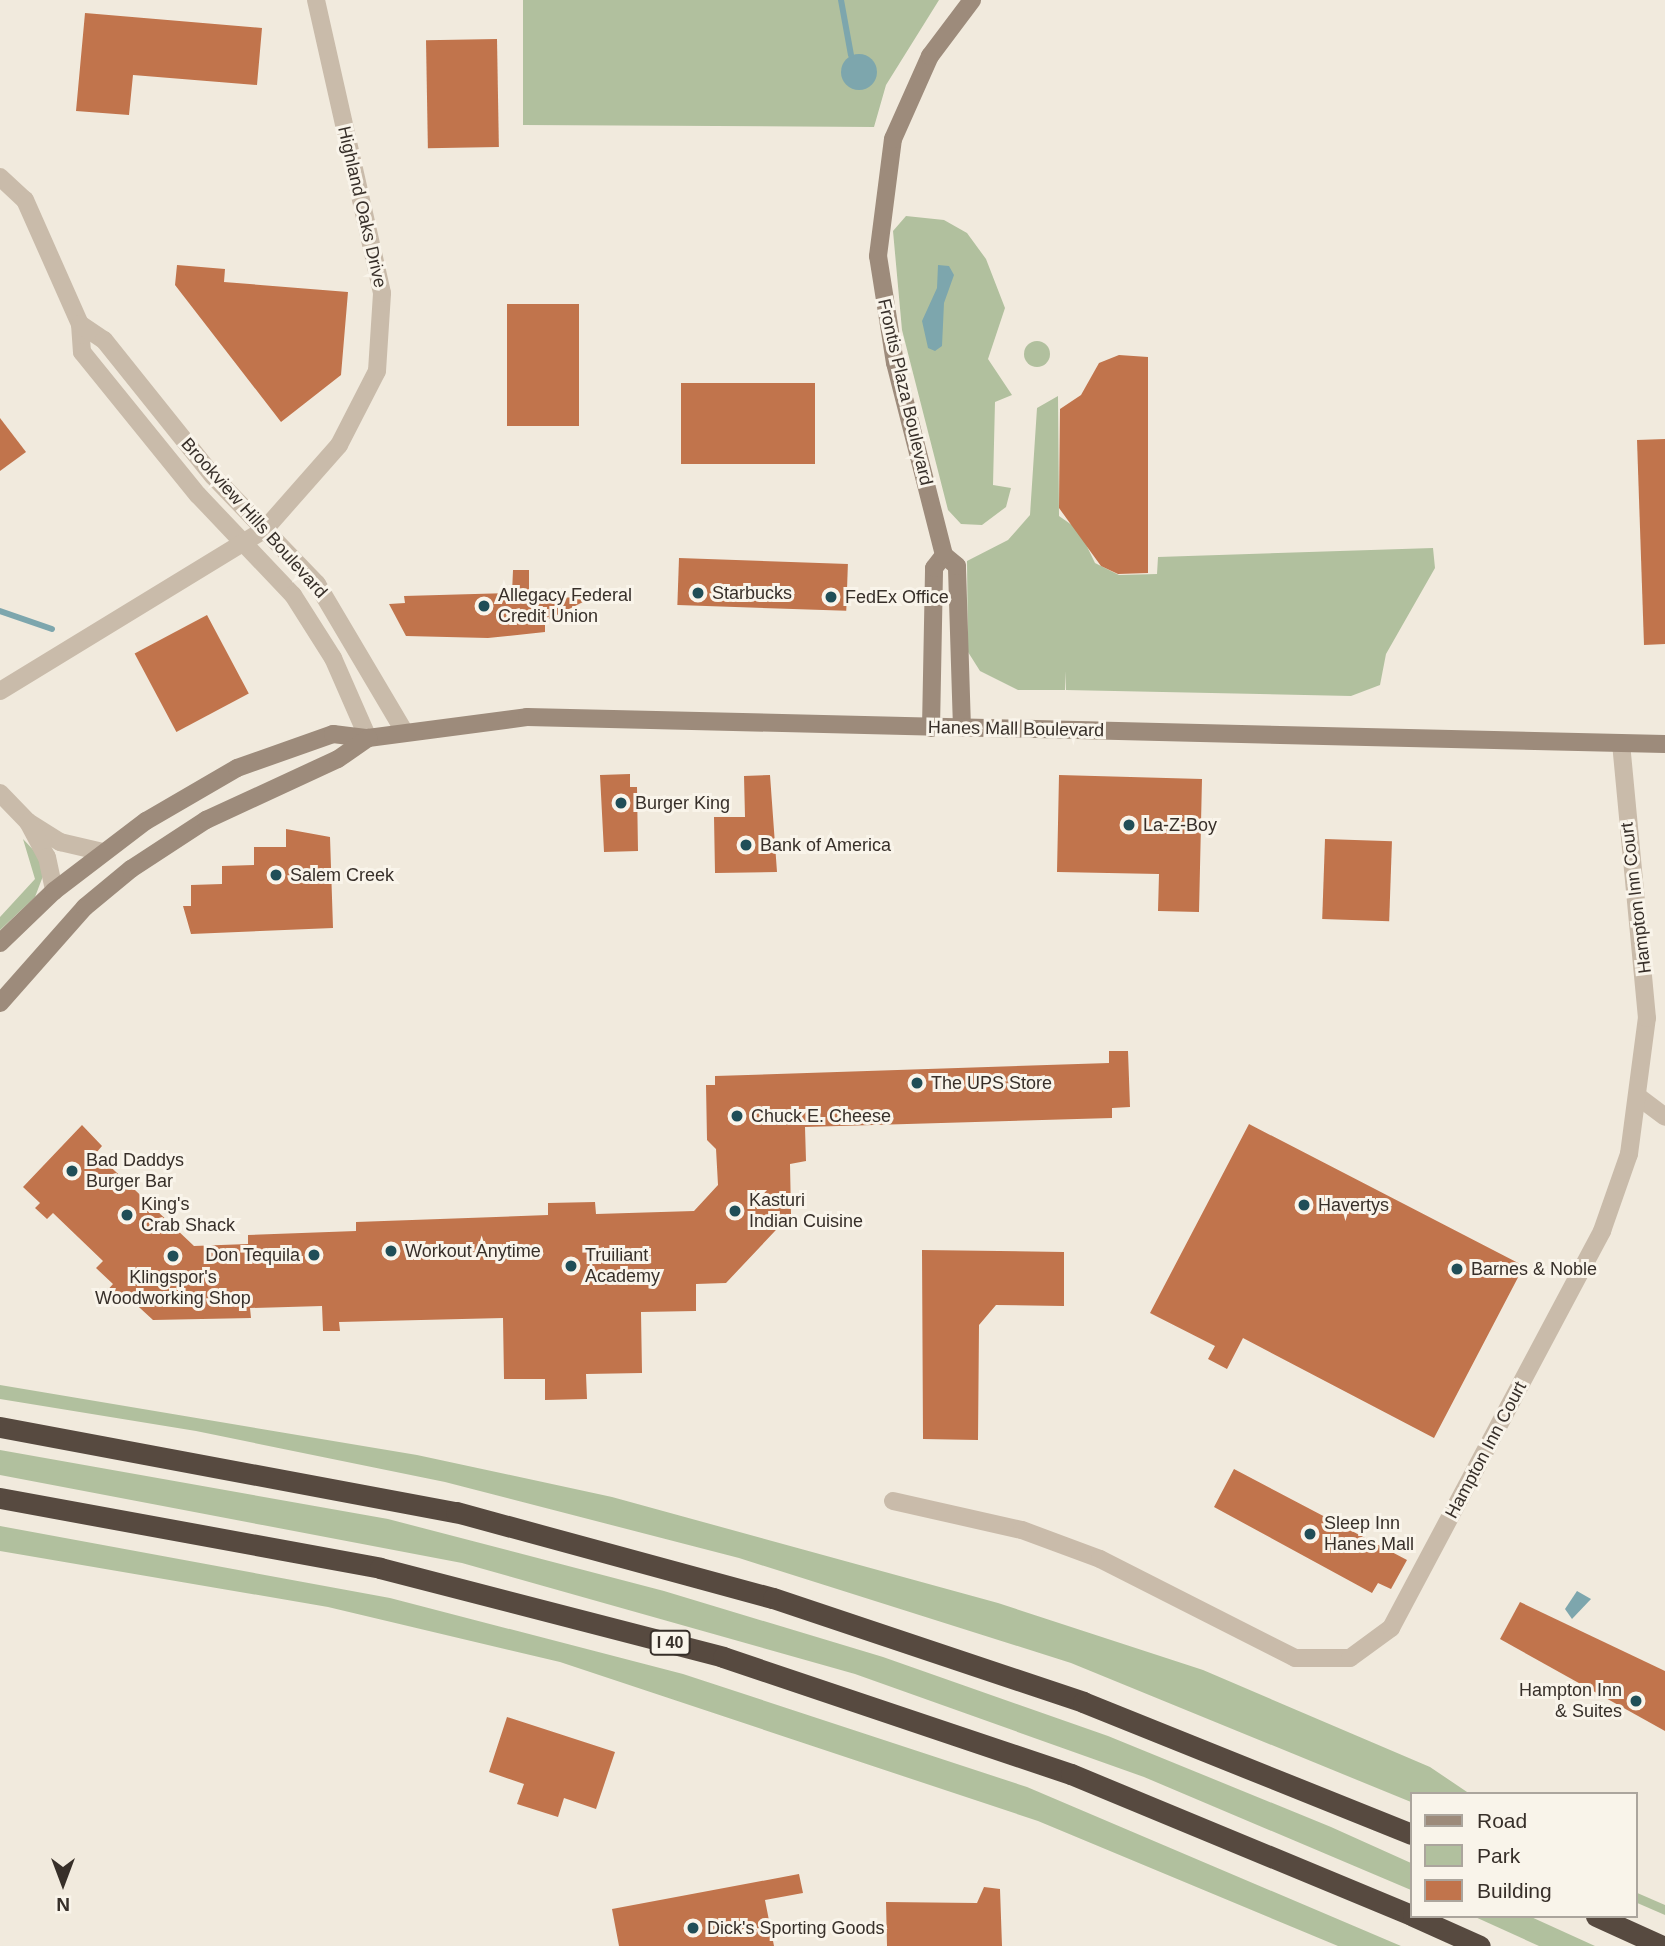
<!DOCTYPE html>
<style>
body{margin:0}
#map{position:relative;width:1665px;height:1946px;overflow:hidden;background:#f1eadd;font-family:Arial,sans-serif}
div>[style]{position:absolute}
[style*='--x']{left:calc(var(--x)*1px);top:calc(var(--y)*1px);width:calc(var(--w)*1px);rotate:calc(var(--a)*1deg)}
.green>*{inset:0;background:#b1c09e}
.round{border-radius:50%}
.water>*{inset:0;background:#7da6ad}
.stream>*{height:6px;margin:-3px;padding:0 3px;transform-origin:3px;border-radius:3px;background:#7da6ad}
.building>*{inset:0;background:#c1744c;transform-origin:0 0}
.street>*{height:18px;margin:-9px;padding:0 9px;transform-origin:9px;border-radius:9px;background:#c9bbaa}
.secondary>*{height:18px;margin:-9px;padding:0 9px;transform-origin:9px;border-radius:9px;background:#9d8b7b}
.highway>*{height:21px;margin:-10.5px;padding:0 10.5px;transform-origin:10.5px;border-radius:10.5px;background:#574a40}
.dots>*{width:19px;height:19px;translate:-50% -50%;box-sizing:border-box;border:4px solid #f9f4ea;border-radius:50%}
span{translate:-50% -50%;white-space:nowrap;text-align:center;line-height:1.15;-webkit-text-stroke:6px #f9f4ea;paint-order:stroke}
.shield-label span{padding:2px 5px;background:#f9f4ea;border:2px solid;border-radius:5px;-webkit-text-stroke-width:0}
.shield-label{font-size:16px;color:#372f29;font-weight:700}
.street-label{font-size:18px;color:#372f29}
.poi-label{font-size:18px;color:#372f29}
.left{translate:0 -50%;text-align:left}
.right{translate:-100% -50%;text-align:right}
.legend{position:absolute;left:1410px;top:1792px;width:228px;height:126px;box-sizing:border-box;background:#f9f4ea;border:2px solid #aba59d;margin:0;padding:9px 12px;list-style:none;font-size:21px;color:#372f29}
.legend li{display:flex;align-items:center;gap:14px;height:35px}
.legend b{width:35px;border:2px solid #aba59d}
.north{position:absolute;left:28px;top:1848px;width:70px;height:70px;-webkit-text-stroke:5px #f9f4ea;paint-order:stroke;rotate:180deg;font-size:19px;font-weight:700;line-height:28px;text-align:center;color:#372f29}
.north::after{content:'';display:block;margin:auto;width:24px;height:32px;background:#372f29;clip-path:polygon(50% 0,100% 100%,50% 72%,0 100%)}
</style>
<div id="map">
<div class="green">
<i style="clip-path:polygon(523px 0,939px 0,886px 85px,874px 127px,523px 125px)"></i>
<i style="clip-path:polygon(906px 216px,944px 220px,967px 233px,986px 259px,1005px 308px,988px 359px,1012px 395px,995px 402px,993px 485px,1011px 488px,1006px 507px,982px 525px,961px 524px,948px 510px,902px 330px,893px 231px)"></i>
<i class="round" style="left:1024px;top:341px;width:26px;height:26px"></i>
<i style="clip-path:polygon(1058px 396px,1059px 516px,1079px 530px,1095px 563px,1119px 575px,1157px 574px,1158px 557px,1433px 548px,1435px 568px,1386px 654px,1380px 685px,1351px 696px,1066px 690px,1066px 671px,1065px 690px,1018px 690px,980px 671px,968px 652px,967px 561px,1008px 540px,1030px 515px,1037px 408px)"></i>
<i style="clip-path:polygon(23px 839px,39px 856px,43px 876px,35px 897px,0 930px,0 917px,35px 879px)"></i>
<i style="clip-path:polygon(0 1385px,417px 1455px,612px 1497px,998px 1603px,1203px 1670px,1430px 1767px,1470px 1794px,1411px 1794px,1411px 1802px,1071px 1663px,739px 1558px,445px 1482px,196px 1431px,0 1399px)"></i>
<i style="clip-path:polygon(0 1450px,388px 1519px,664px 1591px,883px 1657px,1108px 1736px,1331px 1827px,1411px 1863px,1411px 1890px,1144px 1777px,855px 1674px,462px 1563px,0 1475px)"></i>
<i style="clip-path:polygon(0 1526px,390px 1598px,683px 1674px,1027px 1787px,1401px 1946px,1338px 1946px,1038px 1821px,560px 1662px,328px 1607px,0 1551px)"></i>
<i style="clip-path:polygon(1635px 1892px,1665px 1905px,1665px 1915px,1635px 1902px)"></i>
<i style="clip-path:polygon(1473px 1916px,1529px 1916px,1595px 1946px,1539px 1946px)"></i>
</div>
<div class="water">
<i class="round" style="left:841px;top:54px;width:36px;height:36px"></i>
<i style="clip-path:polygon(938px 265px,949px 266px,954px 275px,944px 303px,942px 346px,935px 351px,928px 348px,922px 321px,937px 288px)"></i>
<i style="clip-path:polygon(1577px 1591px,1591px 1599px,1572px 1619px,1565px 1609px)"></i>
</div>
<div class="stream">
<i style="--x:841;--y:0;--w:56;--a:79.7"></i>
<i style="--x:0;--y:611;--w:55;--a:19.1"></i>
</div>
<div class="building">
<i style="clip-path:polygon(85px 13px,262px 28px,257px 85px,133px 75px,129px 115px,76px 111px)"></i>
<i style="left:497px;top:39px;width:108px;height:71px;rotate:89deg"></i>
<i style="clip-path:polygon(177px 265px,225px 269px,224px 282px,348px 292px,341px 375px,281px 422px,175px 285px)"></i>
<i style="left:507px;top:304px;width:72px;height:122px"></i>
<i style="clip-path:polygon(1119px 355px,1148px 357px,1148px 573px,1118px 574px,1101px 566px,1059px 508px,1060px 409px,1081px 395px,1099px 363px)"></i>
<i style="left:815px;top:383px;width:81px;height:134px;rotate:90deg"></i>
<i style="clip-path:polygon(0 418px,26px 452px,0 471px)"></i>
<i style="clip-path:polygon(1665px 439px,1665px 644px,1644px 645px,1637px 440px)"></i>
<i style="left:679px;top:558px;width:169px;height:47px;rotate:2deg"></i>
<i style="clip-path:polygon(513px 570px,529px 570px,529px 593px,542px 592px,543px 598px,593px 597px,545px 621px,545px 632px,488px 638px,406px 636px,389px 604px,405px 603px,404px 596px,512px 593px)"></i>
<i style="left:207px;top:615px;width:89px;height:82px;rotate:62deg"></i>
<i style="clip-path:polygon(630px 774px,630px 787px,637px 787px,638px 851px,604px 852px,600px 775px)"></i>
<i style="clip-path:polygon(770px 775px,777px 872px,715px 873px,714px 817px,745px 817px,744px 776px)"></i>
<i style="clip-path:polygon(1059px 775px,1202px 779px,1199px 912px,1158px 911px,1159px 874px,1057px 872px)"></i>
<i style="clip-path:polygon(286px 829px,330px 837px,333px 928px,191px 934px,183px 906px,191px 906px,191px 885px,222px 884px,222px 866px,254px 865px,254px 847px,286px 847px)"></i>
<i style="left:1325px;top:839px;width:67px;height:80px;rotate:2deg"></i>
<i style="clip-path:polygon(1109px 1051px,1128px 1051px,1130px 1107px,1112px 1108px,1112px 1118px,805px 1127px,806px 1161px,790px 1164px,791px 1214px,726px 1283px,696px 1284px,696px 1311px,641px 1312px,642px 1373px,586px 1374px,587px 1399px,545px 1400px,545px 1379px,504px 1379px,503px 1318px,339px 1322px,340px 1331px,323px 1331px,322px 1306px,250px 1308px,251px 1318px,153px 1320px,128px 1297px,119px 1306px,105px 1293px,113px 1284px,96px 1268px,103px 1261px,53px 1213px,47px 1219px,35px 1208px,40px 1203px,23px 1187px,82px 1125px,102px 1146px,96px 1153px,194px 1246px,248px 1244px,248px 1235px,356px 1231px,356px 1222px,548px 1215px,548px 1203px,595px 1202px,596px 1214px,694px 1211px,718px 1185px,716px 1149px,707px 1140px,706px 1085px,715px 1085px,715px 1076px,1109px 1063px)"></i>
<i style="clip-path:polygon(1249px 1124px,1524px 1266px,1434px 1438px,1243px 1338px,1227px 1369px,1208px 1359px,1215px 1346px,1150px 1313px)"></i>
<i style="clip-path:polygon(922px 1250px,1064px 1252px,1064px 1306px,996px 1305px,979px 1325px,978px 1440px,923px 1439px)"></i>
<i style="clip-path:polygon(1234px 1469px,1407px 1560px,1391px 1589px,1378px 1583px,1372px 1593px,1214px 1507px)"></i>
<i style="clip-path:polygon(1520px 1602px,1665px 1671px,1665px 1731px,1500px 1639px)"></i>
<i style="clip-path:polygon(507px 1717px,615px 1752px,596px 1809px,564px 1798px,558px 1817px,517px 1804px,524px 1784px,489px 1772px)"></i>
<i style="clip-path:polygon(799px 1874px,803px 1893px,765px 1900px,774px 1946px,619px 1946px,612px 1909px)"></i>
<i style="clip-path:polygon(984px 1887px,1000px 1889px,1002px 1946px,887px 1946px,886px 1902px,977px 1903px)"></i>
</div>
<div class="street">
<i style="--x:0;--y:177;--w:34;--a:43"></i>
<i style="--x:25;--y:200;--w:136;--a:66.1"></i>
<i style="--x:80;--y:324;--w:28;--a:86"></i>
<i style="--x:82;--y:352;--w:184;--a:51"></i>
<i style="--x:198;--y:495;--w:138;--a:46.5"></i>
<i style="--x:293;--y:595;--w:75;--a:57.6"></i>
<i style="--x:333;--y:658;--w:87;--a:66.4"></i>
<i style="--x:80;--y:324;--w:29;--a:34"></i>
<i style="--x:104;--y:340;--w:174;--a:51.3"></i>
<i style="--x:213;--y:476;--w:150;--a:46.1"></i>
<i style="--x:317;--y:584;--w:171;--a:59.4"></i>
<i style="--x:0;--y:691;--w:311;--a:-31.4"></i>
<i style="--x:265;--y:529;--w:112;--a:-48.6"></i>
<i style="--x:339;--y:445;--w:83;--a:-62.8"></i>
<i style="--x:377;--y:371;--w:78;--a:-86.3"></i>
<i style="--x:382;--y:293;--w:300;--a:-102.7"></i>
<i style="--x:0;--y:793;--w:40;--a:46"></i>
<i style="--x:28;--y:822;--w:38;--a:32"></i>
<i style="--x:60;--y:842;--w:44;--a:13.1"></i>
<i style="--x:28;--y:822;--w:40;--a:62"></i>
<i style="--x:47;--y:857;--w:35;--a:78"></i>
<i style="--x:1640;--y:1098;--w:31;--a:37"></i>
<i style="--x:893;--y:1501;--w:132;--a:12.7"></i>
<i style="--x:1022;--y:1530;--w:83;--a:20.4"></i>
<i style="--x:1100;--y:1559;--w:219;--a:26.9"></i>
<i style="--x:1295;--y:1658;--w:55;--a:0"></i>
<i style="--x:1350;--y:1658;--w:51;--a:-36.2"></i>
<i style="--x:1391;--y:1628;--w:450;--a:-62"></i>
<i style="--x:1602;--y:1231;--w:82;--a:-70.7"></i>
<i style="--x:1629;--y:1154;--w:137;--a:-82.5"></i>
<i style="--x:1647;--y:1018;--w:276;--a:-95.4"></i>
</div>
<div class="secondary">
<i style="--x:931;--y:728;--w:160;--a:-88.9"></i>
<i style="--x:934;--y:568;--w:16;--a:-52"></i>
<i style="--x:962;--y:728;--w:162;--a:-91.8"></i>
<i style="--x:957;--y:566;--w:17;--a:-140"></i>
<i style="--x:944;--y:555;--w:198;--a:-104.3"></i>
<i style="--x:895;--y:363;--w:108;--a:-99"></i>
<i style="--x:878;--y:256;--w:118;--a:-82.7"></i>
<i style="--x:893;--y:139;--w:91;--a:-66"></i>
<i style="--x:930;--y:56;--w:70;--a:-53.1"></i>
<i style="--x:0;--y:943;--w:75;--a:-43.9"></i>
<i style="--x:54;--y:891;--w:116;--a:-37.3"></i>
<i style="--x:146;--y:821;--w:105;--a:-30.2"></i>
<i style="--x:237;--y:768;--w:102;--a:-19.5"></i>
<i style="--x:333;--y:734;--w:35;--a:7"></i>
<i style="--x:368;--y:738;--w:160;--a:-7.5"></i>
<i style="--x:527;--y:717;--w:1138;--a:1.36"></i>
<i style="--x:0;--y:1003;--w:128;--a:-48.5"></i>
<i style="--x:85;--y:907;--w:60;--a:-39.6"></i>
<i style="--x:131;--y:869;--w:90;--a:-33.2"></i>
<i style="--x:206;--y:820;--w:145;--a:-24.8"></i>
<i style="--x:338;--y:759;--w:37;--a:-35"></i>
</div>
<div class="highway">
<i style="--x:0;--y:1427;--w:464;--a:10.6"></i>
<i style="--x:456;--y:1512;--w:328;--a:15.2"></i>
<i style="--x:773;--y:1598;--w:327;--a:18.5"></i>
<i style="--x:1083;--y:1702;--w:354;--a:21.9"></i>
<i style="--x:0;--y:1498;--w:386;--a:10.4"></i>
<i style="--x:380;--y:1568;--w:354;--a:14.5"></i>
<i style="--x:723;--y:1657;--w:367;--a:18.6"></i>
<i style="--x:1071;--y:1774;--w:368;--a:22.5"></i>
<i style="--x:1413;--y:1916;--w:73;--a:24.1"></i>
<i style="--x:1596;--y:1916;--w:72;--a:24.4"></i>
</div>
<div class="dots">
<i style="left:698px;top:593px;background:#204e57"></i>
<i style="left:831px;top:597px;background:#204e57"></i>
<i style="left:484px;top:606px;background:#204e57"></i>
<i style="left:621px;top:803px;background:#204e57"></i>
<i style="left:1129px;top:825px;background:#204e57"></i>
<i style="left:746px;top:845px;background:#204e57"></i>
<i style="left:276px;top:875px;background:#204e57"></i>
<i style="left:917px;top:1083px;background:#204e57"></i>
<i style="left:737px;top:1116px;background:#204e57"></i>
<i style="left:72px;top:1171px;background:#204e57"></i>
<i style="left:1304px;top:1205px;background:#204e57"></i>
<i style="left:735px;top:1211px;background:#204e57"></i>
<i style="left:127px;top:1215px;background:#204e57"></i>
<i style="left:391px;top:1251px;background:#204e57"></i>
<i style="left:314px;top:1255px;background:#204e57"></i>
<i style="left:173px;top:1256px;background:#204e57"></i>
<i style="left:571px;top:1266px;background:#204e57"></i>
<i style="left:1457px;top:1269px;background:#204e57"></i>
<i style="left:1310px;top:1534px;background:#204e57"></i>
<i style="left:1636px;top:1701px;background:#204e57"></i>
<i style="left:693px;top:1928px;background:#204e57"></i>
</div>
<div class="shield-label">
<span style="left:670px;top:1643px">I 40</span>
</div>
<div class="street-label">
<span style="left:362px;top:207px;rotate:77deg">Highland Oaks Drive</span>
<span style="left:905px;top:392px;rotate:77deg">Frontis Plaza Boulevard</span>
<span style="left:254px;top:518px;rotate:48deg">Brookview Hills Boulevard</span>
<span style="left:1016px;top:729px;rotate:1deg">Hanes Mall Boulevard</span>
<span style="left:1636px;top:898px;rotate:-97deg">Hampton Inn Court</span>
<span style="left:1486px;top:1450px;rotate:-62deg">Hampton Inn Court</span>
</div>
<div class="poi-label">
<span class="left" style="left:712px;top:593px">Starbucks</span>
<span class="left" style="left:498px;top:606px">Allegacy Federal<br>Credit Union</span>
<span class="left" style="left:845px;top:597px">FedEx Office</span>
<span class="left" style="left:635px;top:803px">Burger King</span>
<span class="left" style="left:1143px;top:825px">La-Z-Boy</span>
<span class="left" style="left:760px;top:845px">Bank of America</span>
<span class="left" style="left:290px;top:875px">Salem Creek</span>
<span class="left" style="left:931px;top:1083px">The UPS Store</span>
<span class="left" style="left:751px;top:1116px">Chuck E. Cheese</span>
<span class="left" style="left:86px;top:1171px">Bad Daddys<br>Burger Bar</span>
<span class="left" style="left:749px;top:1211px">Kasturi<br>Indian Cuisine</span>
<span class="left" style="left:141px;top:1215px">King's<br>Crab Shack</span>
<span class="left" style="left:1318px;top:1205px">Havertys</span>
<span class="left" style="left:405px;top:1251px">Workout Anytime</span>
<span class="right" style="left:300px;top:1255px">Don Tequila</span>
<span class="left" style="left:585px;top:1266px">Truiliant<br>Academy</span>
<span class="left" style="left:1471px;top:1269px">Barnes &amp; Noble</span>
<span style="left:173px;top:1288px">Klingspor's<br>Woodworking Shop</span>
<span class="left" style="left:1324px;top:1534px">Sleep Inn<br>Hanes Mall</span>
<span class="right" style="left:1622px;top:1701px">Hampton Inn<br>&amp; Suites</span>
<span class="left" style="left:707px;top:1928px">Dick's Sporting Goods</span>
</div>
<ul class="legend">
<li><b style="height:9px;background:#9d8b7b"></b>Road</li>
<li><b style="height:19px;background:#b1c09e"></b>Park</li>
<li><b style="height:19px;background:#c1744c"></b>Building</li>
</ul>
<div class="north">N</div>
</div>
